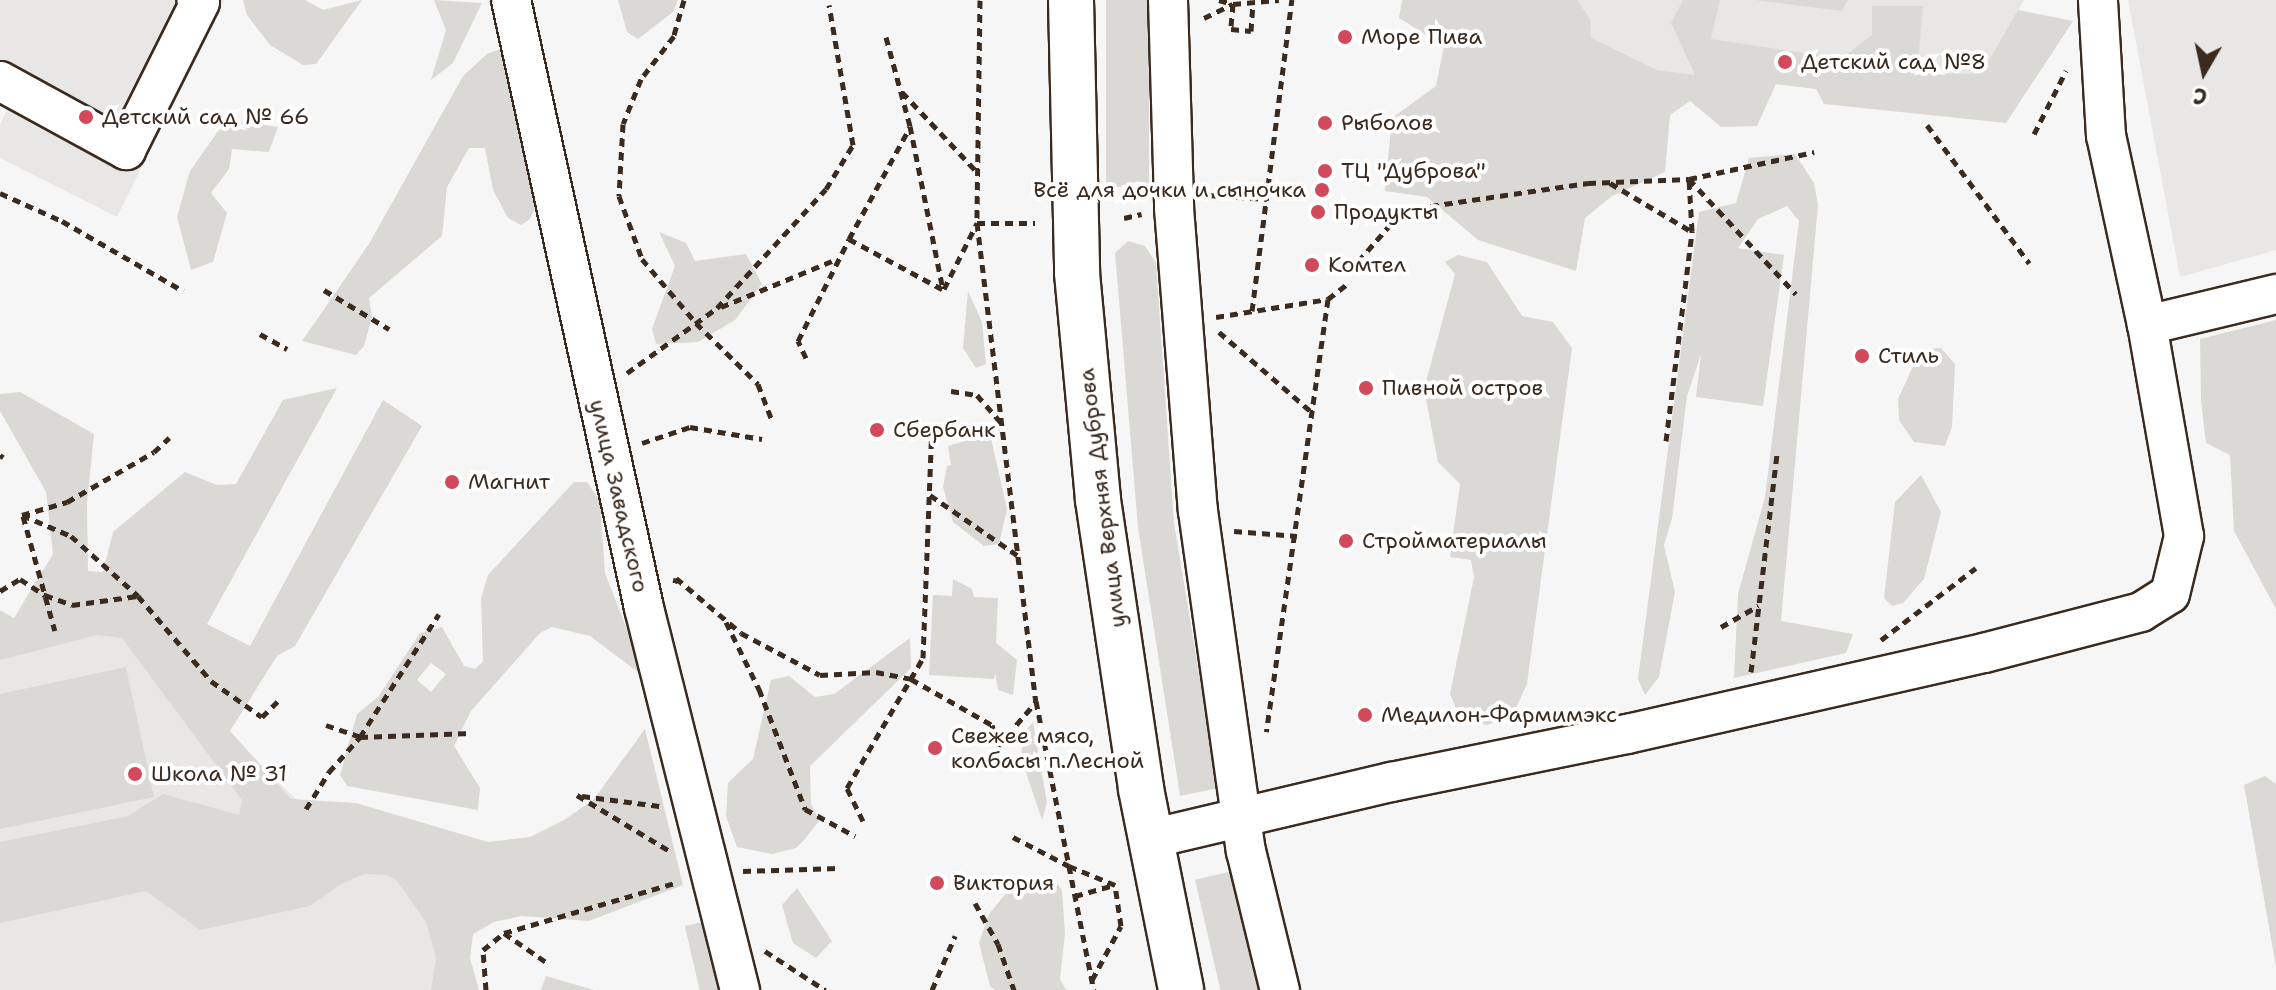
<!DOCTYPE html>
<meta charset="utf-8">
<style>
body{margin:0}
#map{position:relative;width:2276px;height:990px;overflow:hidden;background:#f7f6f6;font-family:"Shantell Sans",sans-serif}
div>[style]{position:absolute}
[style*='--x']{left:calc(var(--x)*1px);top:calc(var(--y)*1px);width:calc(var(--w)*1px);rotate:calc(var(--a)*1deg)}
.built>*{inset:0;background:#e9e7e6}
.green>*{inset:0;background:#dbd9d6;transform-origin:0 0}
.path>*{height:5px;margin-top:-2.5px;transform-origin:0;background:repeating-linear-gradient(90deg,#3b2a1e 0 8px,transparent 0 14px)}
.roads{filter:drop-shadow(2px 0 #3b2a1e) drop-shadow(-2px 0 #3b2a1e) drop-shadow(0 2px #3b2a1e) drop-shadow(0 -2px #3b2a1e)}
.minor>*{height:38px;margin:-19px;padding:0 19px;transform-origin:19px;border-radius:19px;background:#fff}
.major>*{height:44px;margin:-22px;padding:0 22px;transform-origin:22px;border-radius:22px;background:#fff}
.dots>*{width:22px;height:22px;translate:-50% -50%;box-sizing:border-box;border:4px solid #fff;border-radius:50%}
span{translate:-50% -50%;white-space:nowrap;text-align:center;line-height:1.15;-webkit-text-stroke:8px #fff;paint-order:stroke}
.poi-label{font-size:22px;color:#3b2a1e}
.left{translate:0 -50%;text-align:left}
.right{translate:-100% -50%;text-align:right}
.street-label{font-size:22px;color:#3b2a1e}
.north{position:absolute;left:2164px;top:32px;width:80px;height:80px;-webkit-text-stroke:6px #fff;paint-order:stroke;rotate:189deg;font-size:22px;font-weight:700;line-height:32px;text-align:center;color:#3b2a1e}
.north::after{content:'';display:block;margin:auto;width:28px;height:36px;background:#3b2a1e;clip-path:polygon(50% 0,100% 100%,50% 72%,0 100%)}
</style>
<div id="map">
<div class="built">
<i style="clip-path:polygon(0 0,224px 0,117px 217px,0 158px,0 125px,7px 109px,0 107px)"></i>
<i style="clip-path:polygon(1512px 0,2024px 0,1963px 106px,1505px 53px)"></i>
<i style="clip-path:polygon(2128px 0,2276px 0,2276px 250px,2180px 277px)"></i>
<i style="clip-path:polygon(137px 613px,233px 738px,306px 809px,445px 885px,464px 990px,0 990px,0 642px)"></i>
</div>
<div class="green">
<i style="clip-path:polygon(243px 0,305px 0,323px 10px,362px 0,316px 64px,303px 65px,270px 45px,247px 15px)"></i>
<i style="clip-path:polygon(434px 0,482px 3px,453px 63px,431px 80px,446px 30px)"></i>
<i style="clip-path:polygon(618px 0,678px 0,673px 12px,638px 39px,627px 32px)"></i>
<i style="left:1106px;top:0;width:43px;height:187px"></i>
<i style="clip-path:polygon(1402px 0,1577px 0,1590px 19px,1591px 38px,1657px 70px,1695px 75px,1671px 23px,1683px 0,1720px 0,1711px 39px,1841px 59px,1872px 35px,1872px 6px,1923px 6px,1917px 73px,1981px 74px,2018px 10px,2073px 21px,2006px 123px,1824px 104px,1816px 89px,1776px 84px,1757px 126px,1721px 127px,1690px 101px,1670px 115px,1665px 172px,1612px 196px,1585px 218px,1576px 271px,1478px 240px,1427px 197px,1385px 191px,1392px 118px,1436px 86px,1444px 46px,1399px 18px)"></i>
<i style="clip-path:polygon(1755px 0,1848px 0,1842px 11px)"></i>
<i style="clip-path:polygon(514px 44px,545px 187px,530px 219px,521px 225px,508px 218px,493px 190px,485px 148px,469px 148px,447px 187px,442px 236px,369px 298px,372px 317px,364px 346px,356px 355px,302px 341px,369px 244px,463px 76px,487px 54px)"></i>
<i style="clip-path:polygon(233px 121px,278px 127px,269px 152px,232px 149px,229px 169px,211px 193px,227px 213px,213px 262px,191px 270px,177px 217px,190px 171px,221px 127px)"></i>
<i style="clip-path:polygon(1795px 154px,1814px 183px,1818px 205px,1781px 621px,1853px 634px,1846px 653px,1734px 678px,1738px 594px,1765px 497px,1799px 221px,1787px 206px,1758px 219px,1738px 248px,1784px 255px,1763px 406px,1696px 397px,1701px 354px,1687px 396px,1672px 519px,1664px 545px,1675px 592px,1659px 677px,1645px 695px,1638px 679px,1699px 212px,1736px 203px,1749px 158px)"></i>
<i style="clip-path:polygon(659px 232px,686px 243px,695px 261px,746px 254px,762px 284px,735px 320px,698px 342px,656px 344px,652px 329px,675px 266px)"></i>
<i style="clip-path:polygon(1128px 241px,1145px 246px,1156px 263px,1174px 523px,1218px 788px,1180px 796px,1138px 527px,1115px 253px)"></i>
<i style="clip-path:polygon(1458px 255px,1487px 262px,1522px 316px,1553px 322px,1572px 348px,1527px 684px,1514px 712px,1488px 725px,1461px 720px,1450px 694px,1474px 577px,1471px 560px,1450px 557px,1460px 484px,1438px 462px,1424px 389px,1455px 274px,1445px 262px)"></i>
<i style="clip-path:polygon(968px 291px,982px 322px,986px 364px,976px 368px,963px 348px)"></i>
<i style="clip-path:polygon(2276px 320px,2276px 609px,2234px 531px,2230px 455px,2206px 443px,2201px 401px,2200px 339px)"></i>
<i style="clip-path:polygon(1941px 348px,1955px 364px,1952px 427px,1945px 446px,1914px 442px,1899px 420px,1898px 399px,1921px 349px)"></i>
<i style="clip-path:polygon(337px 388px,207px 624px,250px 646px,383px 400px,422px 426px,295px 646px,277px 656px,230px 731px,291px 799px,356px 803px,488px 842px,530px 837px,564px 820px,594px 799px,645px 729px,683px 885px,589px 921px,521px 916px,494px 922px,473px 934px,470px 958px,479px 990px,431px 990px,436px 957px,426px 922px,397px 881px,387px 875px,364px 874px,341px 884px,310px 906px,200px 930px,146px 891px,0 923px,0 842px,128px 816px,163px 794px,239px 815px,242px 800px,122px 638px,97px 635px,0 660px,0 610px,14px 618px,53px 554px,46px 492px,0 411px,0 394px,20px 392px,94px 434px,87px 503px,88px 571px,103px 572px,113px 532px,185px 472px,217px 485px,236px 484px,283px 400px)"></i>
<i style="clip-path:polygon(990px 434px,1007px 509px,999px 544px,984px 546px,953px 522px,943px 487px,947px 466px,951px 465px,948px 446px)"></i>
<i style="clip-path:polygon(1921px 475px,1941px 512px,1924px 579px,1903px 603px,1892px 606px,1884px 598px,1895px 502px)"></i>
<i style="clip-path:polygon(evenodd,574px 482px,587px 482px,600px 501px,605px 573px,646px 678px,590px 636px,552px 627px,540px 633px,471px 711px,454px 746px,480px 788px,478px 810px,347px 786px,340px 775px,357px 714px,378px 697px,420px 633px,442px 627px,464px 666px,475px 669px,483px 662px,481px 598px,488px 575px,574px 482px,431px 663px,446px 674px,431px 692px,417px 680px,431px 663px)"></i>
<i style="clip-path:polygon(953px 579px,972px 589px,974px 597px,998px 598px,996px 643px,1017px 660px,1013px 695px,998px 690px,995px 673px,994px 679px,929px 675px,933px 595px,952px 596px)"></i>
<i style="clip-path:polygon(910px 638px,911px 668px,810px 766px,811px 803px,819px 821px,804px 840px,796px 848px,772px 854px,737px 847px,726px 816px,728px 783px,753px 759px,771px 680px,789px 676px,815px 697px,834px 694px)"></i>
<i style="clip-path:polygon(126px 667px,154px 797px,0 829px,0 694px)"></i>
<i style="clip-path:polygon(1033px 722px,1047px 803px,1042px 820px,1021px 758px,1023px 734px)"></i>
<i style="clip-path:polygon(2265px 776px,2276px 784px,2276px 967px,2244px 785px)"></i>
<i style="left:1233px;top:871px;width:122px;height:39px;rotate:77deg"></i>
<i style="clip-path:polygon(1052px 877px,1062px 890px,1065px 934px,1060px 979px,1066px 990px,995px 990px,990px 986px,979px 943px,989px 914px,1018px 879px)"></i>
<i style="clip-path:polygon(797px 888px,832px 941px,816px 958px,793px 943px,782px 905px)"></i>
<i style="left:715px;top:919px;width:73px;height:31px;rotate:77deg"></i>
<i style="clip-path:polygon(546px 976px,594px 990px,541px 990px)"></i>
</div>
<div class="path">
<i style="--x:684;--y:0;--w:37;--a:106"></i>
<i style="--x:674;--y:36;--w:54;--a:127.5"></i>
<i style="--x:641;--y:79;--w:48;--a:111.8"></i>
<i style="--x:623;--y:124;--w:72;--a:93.2"></i>
<i style="--x:619;--y:196;--w:67;--a:69.9"></i>
<i style="--x:642;--y:259;--w:84;--a:49.8"></i>
<i style="--x:696;--y:323;--w:87;--a:44.5"></i>
<i style="--x:758;--y:384;--w:39;--a:69"></i>
<i style="--x:980;--y:0;--w:223;--a:90.8"></i>
<i style="--x:977;--y:223;--w:482;--a:83"></i>
<i style="--x:1036;--y:701;--w:295;--a:78.7"></i>
<i style="--x:1219;--y:0;--w:15;--a:16"></i>
<i style="--x:1233;--y:4;--w:25;--a:95"></i>
<i style="--x:1231;--y:29;--w:20;--a:6"></i>
<i style="--x:1251;--y:31;--w:26;--a:-86"></i>
<i style="--x:1204;--y:18;--w:32;--a:-26"></i>
<i style="--x:1233;--y:4;--w:46;--a:-5"></i>
<i style="--x:886;--y:37;--w:92;--a:74.9"></i>
<i style="--x:910;--y:126;--w:167;--a:78.6"></i>
<i style="--x:902;--y:92;--w:110;--a:46.8"></i>
<i style="--x:1927;--y:125;--w:172;--a:53.5"></i>
<i style="--x:2034;--y:134;--w:71;--a:-63.1"></i>
<i style="--x:1610;--y:183;--w:94;--a:30.7"></i>
<i style="--x:0;--y:193;--w:68;--a:24.3"></i>
<i style="--x:62;--y:221;--w:140;--a:30"></i>
<i style="--x:1208;--y:195;--w:59;--a:3.9"></i>
<i style="--x:1124;--y:218;--w:18;--a:-13"></i>
<i style="--x:849;--y:239;--w:128;--a:-61.4"></i>
<i style="--x:1349;--y:272;--w:82;--a:-48.9"></i>
<i style="--x:1403;--y:210;--w:187;--a:-8.3"></i>
<i style="--x:1588;--y:183;--w:101;--a:-2.3"></i>
<i style="--x:1689;--y:179;--w:157;--a:47.1"></i>
<i style="--x:944;--y:289;--w:74;--a:-63.4"></i>
<i style="--x:977;--y:223;--w:58;--a:0"></i>
<i style="--x:324;--y:290;--w:76;--a:31"></i>
<i style="--x:1328;--y:299;--w:24;--a:-38"></i>
<i style="--x:721;--y:307;--w:126;--a:-22.5"></i>
<i style="--x:1252;--y:311;--w:314;--a:-82.7"></i>
<i style="--x:1216;--y:317;--w:113;--a:-9.1"></i>
<i style="--x:1328;--y:299;--w:437;--a:98.1"></i>
<i style="--x:1219;--y:332;--w:124;--a:40.8"></i>
<i style="--x:260;--y:334;--w:31;--a:29"></i>
<i style="--x:806;--y:358;--w:19;--a:-115"></i>
<i style="--x:798;--y:341;--w:114;--a:-63.4"></i>
<i style="--x:849;--y:239;--w:106;--a:28.3"></i>
<i style="--x:627;--y:373;--w:111;--a:-35.8"></i>
<i style="--x:717;--y:308;--w:161;--a:-47.5"></i>
<i style="--x:826;--y:189;--w:52;--a:-58.5"></i>
<i style="--x:853;--y:145;--w:142;--a:-99.7"></i>
<i style="--x:951;--y:391;--w:26;--a:9"></i>
<i style="--x:977;--y:395;--w:37;--a:49"></i>
<i style="--x:1666;--y:441;--w:212;--a:-82.9"></i>
<i style="--x:1692;--y:231;--w:52;--a:-93.3"></i>
<i style="--x:1689;--y:179;--w:128;--a:-12.2"></i>
<i style="--x:642;--y:443;--w:51;--a:-18.4"></i>
<i style="--x:690;--y:427;--w:73;--a:9.5"></i>
<i style="--x:0;--y:455;--w:4;--a:34"></i>
<i style="--x:930;--y:495;--w:106;--a:34.6"></i>
<i style="--x:22;--y:515;--w:53;--a:23.2"></i>
<i style="--x:71;--y:536;--w:90;--a:41.8"></i>
<i style="--x:138;--y:596;--w:112;--a:49.3"></i>
<i style="--x:211;--y:681;--w:62;--a:35.2"></i>
<i style="--x:262;--y:717;--w:25;--a:-45"></i>
<i style="--x:22;--y:515;--w:47;--a:-16.1"></i>
<i style="--x:67;--y:502;--w:100;--a:-29.9"></i>
<i style="--x:154;--y:452;--w:21;--a:-43"></i>
<i style="--x:23;--y:516;--w:119;--a:74.5"></i>
<i style="--x:1234;--y:531;--w:63;--a:4.5"></i>
<i style="--x:675;--y:583;--w:5;--a:-79"></i>
<i style="--x:676;--y:578;--w:85;--a:40.2"></i>
<i style="--x:741;--y:633;--w:89;--a:28"></i>
<i style="--x:820;--y:675;--w:56;--a:-3.1"></i>
<i style="--x:876;--y:672;--w:36;--a:11"></i>
<i style="--x:911;--y:679;--w:93;--a:29.6"></i>
<i style="--x:992;--y:725;--w:22;--a:74"></i>
<i style="--x:0;--y:591;--w:23;--a:-31"></i>
<i style="--x:20;--y:579;--w:30;--a:33"></i>
<i style="--x:45;--y:595;--w:29;--a:20"></i>
<i style="--x:72;--y:605;--w:66;--a:-7.9"></i>
<i style="--x:726;--y:622;--w:75;--a:63.8"></i>
<i style="--x:759;--y:689;--w:129;--a:69"></i>
<i style="--x:805;--y:809;--w:57;--a:28.4"></i>
<i style="--x:1721;--y:627;--w:43;--a:-29.6"></i>
<i style="--x:1881;--y:640;--w:119;--a:-37.2"></i>
<i style="--x:1751;--y:672;--w:220;--a:-83.2"></i>
<i style="--x:326;--y:725;--w:36;--a:19"></i>
<i style="--x:360;--y:737;--w:111;--a:-2.1"></i>
<i style="--x:998;--y:746;--w:58;--a:-49.2"></i>
<i style="--x:577;--y:795;--w:109;--a:31.1"></i>
<i style="--x:582;--y:796;--w:78;--a:7.4"></i>
<i style="--x:306;--y:809;--w:44;--a:-58.1"></i>
<i style="--x:329;--y:772;--w:47;--a:-48.5"></i>
<i style="--x:360;--y:737;--w:146;--a:-57.3"></i>
<i style="--x:863;--y:821;--w:37;--a:-116"></i>
<i style="--x:847;--y:788;--w:151;--a:-59.7"></i>
<i style="--x:923;--y:658;--w:234;--a:-87.8"></i>
<i style="--x:1013;--y:837;--w:63;--a:27.4"></i>
<i style="--x:1069;--y:866;--w:50;--a:22.4"></i>
<i style="--x:743;--y:871;--w:95;--a:-1.8"></i>
<i style="--x:1075;--y:896;--w:41;--a:-15.8"></i>
<i style="--x:975;--y:903;--w:47;--a:60.7"></i>
<i style="--x:998;--y:944;--w:49;--a:70.8"></i>
<i style="--x:504;--y:933;--w:51;--a:34.6"></i>
<i style="--x:765;--y:951;--w:72;--a:33"></i>
<i style="--x:1092;--y:980;--w:61;--a:-61.8"></i>
<i style="--x:1121;--y:926;--w:41;--a:-98.3"></i>
<i style="--x:486;--y:990;--w:40;--a:-94.3"></i>
<i style="--x:483;--y:950;--w:27;--a:-39"></i>
<i style="--x:504;--y:933;--w:181;--a:-16.3"></i>
<i style="--x:932;--y:990;--w:59;--a:-66.9"></i>
</div>
<div class="roads">
<div class="minor">
<i style="--x:511;--y:0;--w:622;--a:77.66"></i>
<i style="--x:644;--y:608;--w:394;--a:75.9"></i>
<i style="--x:1168;--y:0;--w:208;--a:88.3"></i>
<i style="--x:1174;--y:208;--w:304;--a:85.5"></i>
<i style="--x:1198;--y:511;--w:343;--a:82"></i>
<i style="--x:1246;--y:851;--w:143;--a:76.3"></i>
<i style="--x:0;--y:81;--w:144;--a:28.7"></i>
<i style="--x:126;--y:150;--w:165;--a:-63.4"></i>
<i style="--x:200;--y:2;--w:4;--a:-153"></i>
<i style="--x:2147;--y:325;--w:133;--a:-13.5"></i>
<i style="--x:1150;--y:839;--w:248;--a:-13.3"></i>
<i style="--x:1391;--y:782;--w:241;--a:-11.5"></i>
<i style="--x:1627;--y:734;--w:366;--a:-12.8"></i>
<i style="--x:1984;--y:653;--w:162;--a:-14.6"></i>
<i style="--x:2141;--y:612;--w:34;--a:-32"></i>
<i style="--x:2170;--y:594;--w:60;--a:-76.4"></i>
<i style="--x:2184;--y:536;--w:214;--a:-99.9"></i>
<i style="--x:2147;--y:325;--w:193;--a:-102.2"></i>
<i style="--x:2106;--y:136;--w:136;--a:-93.4"></i>
</div>
<div class="major">
<i style="--x:1071;--y:0;--w:273;--a:88.7"></i>
<i style="--x:1077;--y:273;--w:228;--a:84.7"></i>
<i style="--x:1098;--y:500;--w:292;--a:81.5"></i>
<i style="--x:1141;--y:789;--w:205;--a:78.7"></i>
</div>
</div>
<div class="dots">
<i style="left:1345px;top:37px;background:#d1495b"></i>
<i style="left:1785px;top:62px;background:#d1495b"></i>
<i style="left:86px;top:117px;background:#d1495b"></i>
<i style="left:1325px;top:123px;background:#d1495b"></i>
<i style="left:1325px;top:171px;background:#d1495b"></i>
<i style="left:1322px;top:190px;background:#d1495b"></i>
<i style="left:1318px;top:212px;background:#d1495b"></i>
<i style="left:1312px;top:265px;background:#d1495b"></i>
<i style="left:1862px;top:356px;background:#d1495b"></i>
<i style="left:1366px;top:388px;background:#d1495b"></i>
<i style="left:877px;top:430px;background:#d1495b"></i>
<i style="left:452px;top:482px;background:#d1495b"></i>
<i style="left:1346px;top:541px;background:#d1495b"></i>
<i style="left:1365px;top:715px;background:#d1495b"></i>
<i style="left:935px;top:748px;background:#d1495b"></i>
<i style="left:135px;top:774px;background:#d1495b"></i>
<i style="left:937px;top:883px;background:#d1495b"></i>
</div>
<div class="poi-label">
<span class="left" style="left:1361px;top:37px">Море Пива</span>
<span class="left" style="left:1801px;top:62px">Детский сад №8</span>
<span class="left" style="left:102px;top:117px">Детский сад № 66</span>
<span class="left" style="left:1341px;top:123px">Рыболов</span>
<span class="left" style="left:1341px;top:171px">ТЦ "Дуброва"</span>
<span class="right" style="left:1306px;top:190px">Всё для дочки и сыночка</span>
<span class="left" style="left:1334px;top:212px">Продукты</span>
<span class="left" style="left:1328px;top:265px">Комтел</span>
<span class="left" style="left:1878px;top:356px">Стиль</span>
<span class="left" style="left:1382px;top:388px">Пивной остров</span>
<span class="left" style="left:893px;top:430px">Сбербанк</span>
<span class="left" style="left:468px;top:482px">Магнит</span>
<span class="left" style="left:1362px;top:541px">Стройматериалы</span>
<span class="left" style="left:1381px;top:715px">Медилон-Фармимэкс</span>
<span class="left" style="left:951px;top:748px">Свежее мясо,<br>колбасы п.Лесной</span>
<span class="left" style="left:151px;top:774px">Школа № 31</span>
<span class="left" style="left:953px;top:883px">Виктория</span>
</div>
<div class="street-label">
<span style="left:619px;top:496px;rotate:77deg">улица Завадского</span>
<span style="left:1102px;top:498px;rotate:-97deg">улица Верхняя Дуброва</span>
</div>
<div class="north">С</div>
</div>
